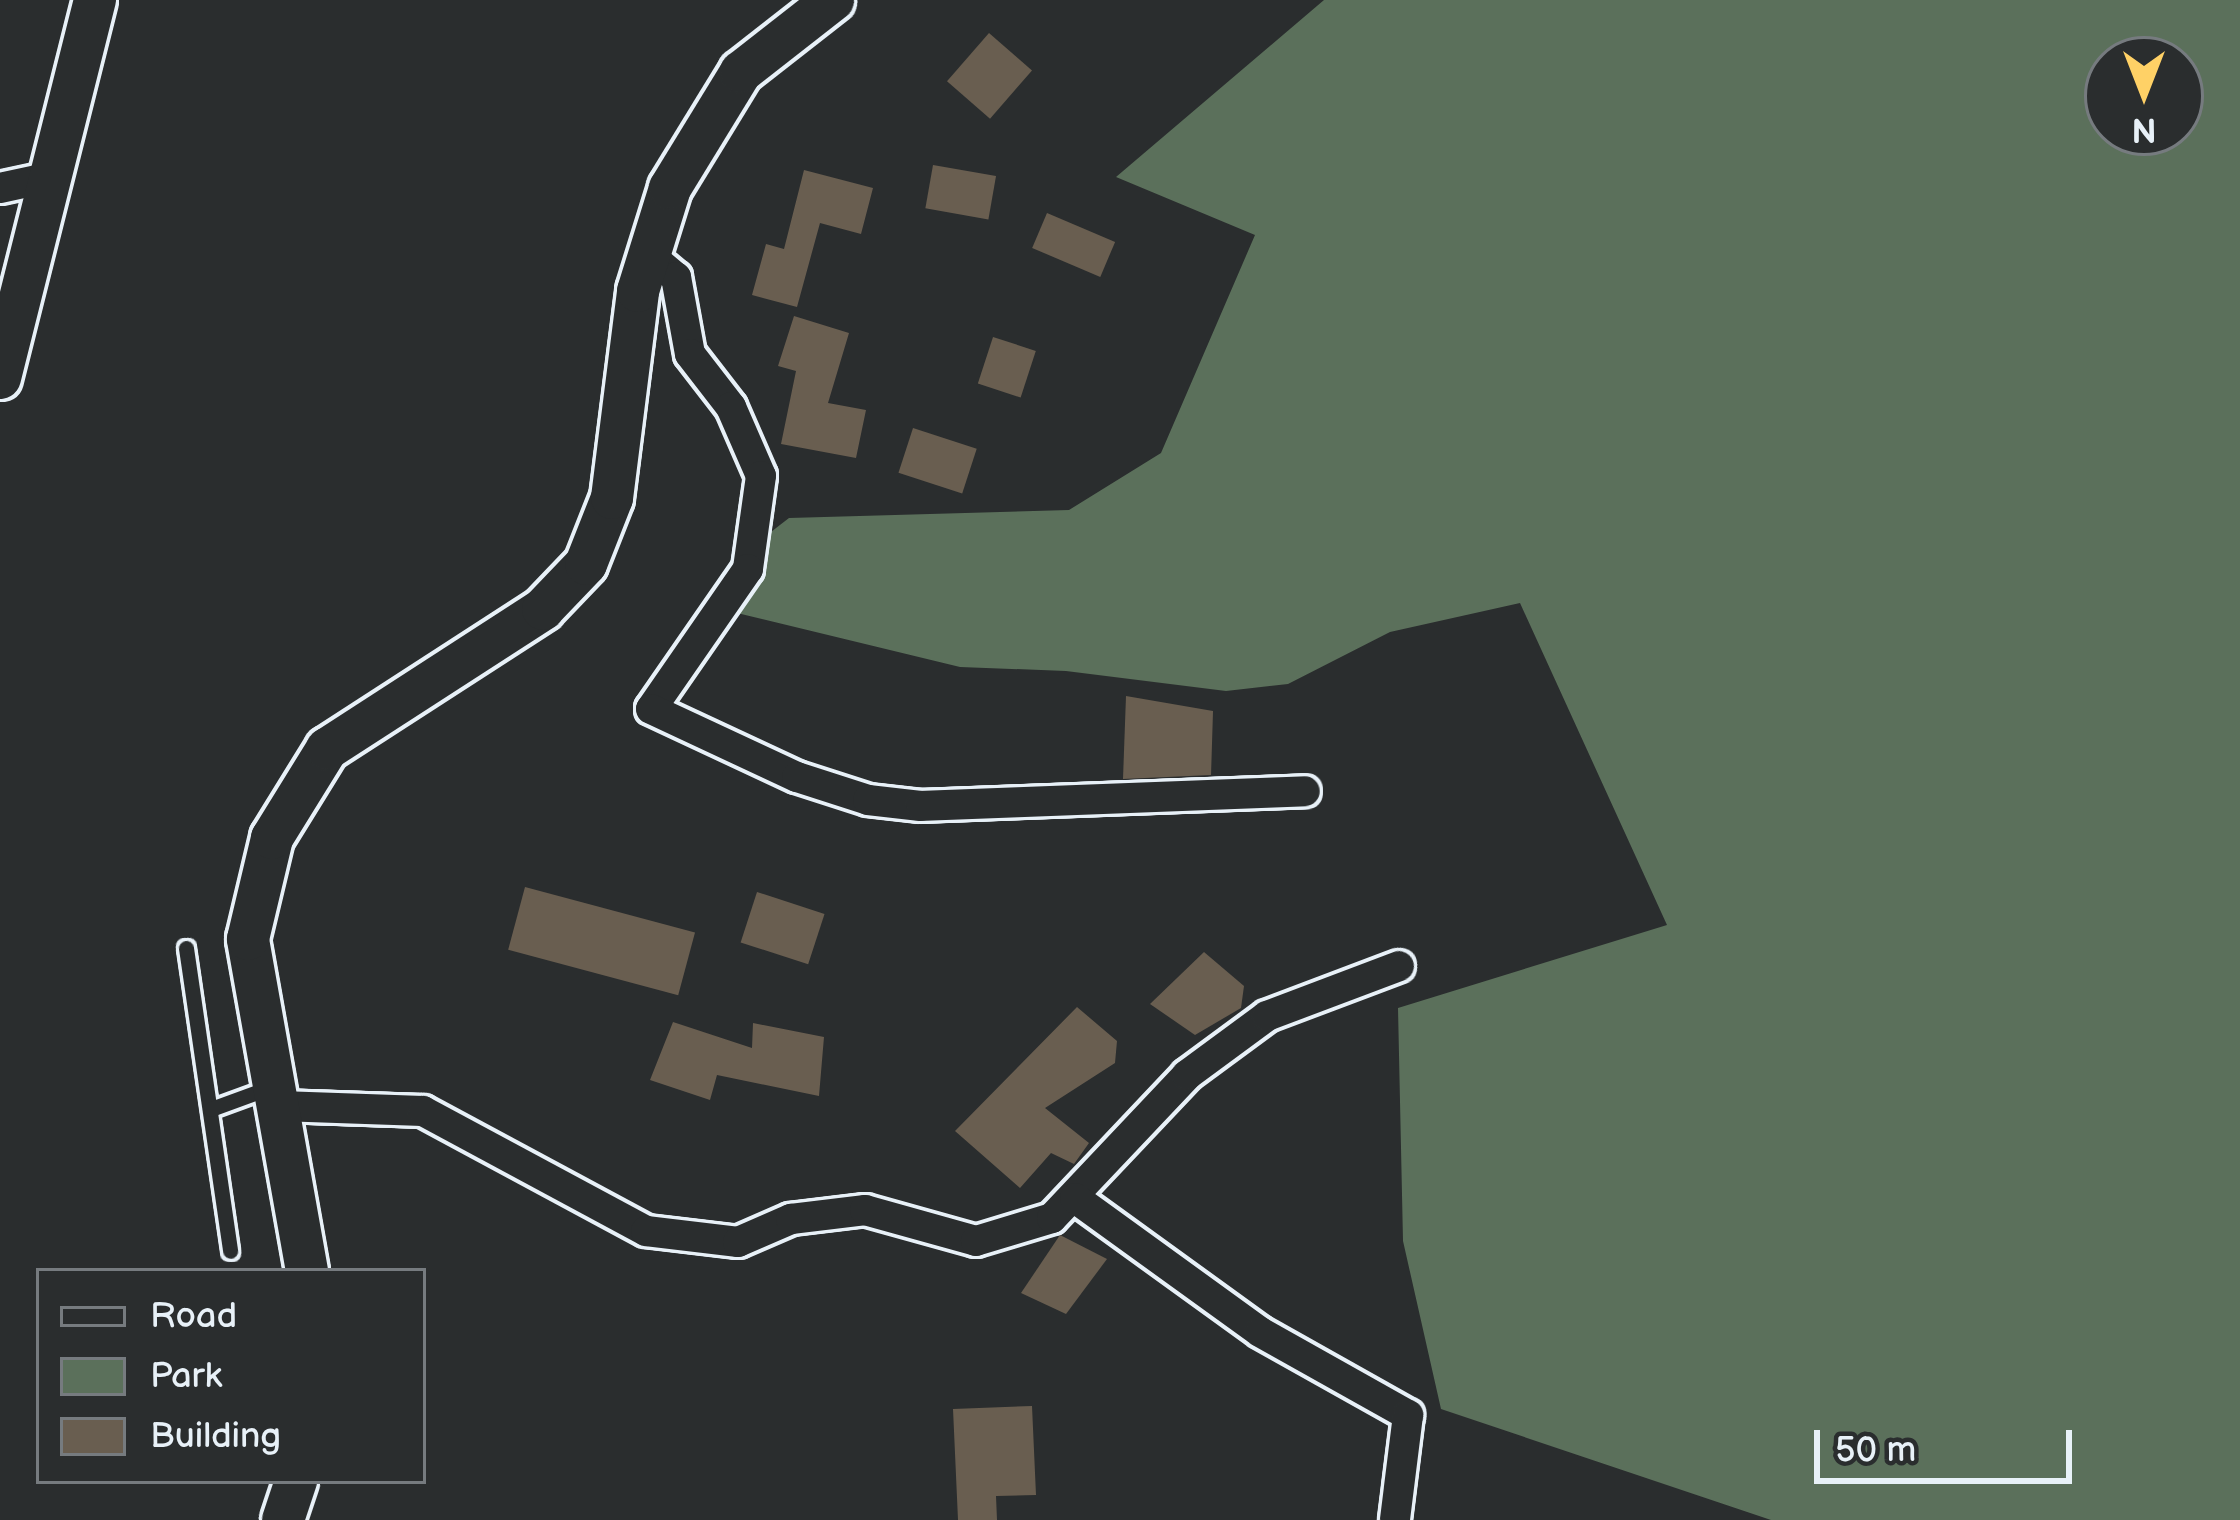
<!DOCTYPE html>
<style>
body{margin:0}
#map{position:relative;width:2240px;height:1520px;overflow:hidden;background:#2a2d2e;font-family:"Balsamiq Sans",sans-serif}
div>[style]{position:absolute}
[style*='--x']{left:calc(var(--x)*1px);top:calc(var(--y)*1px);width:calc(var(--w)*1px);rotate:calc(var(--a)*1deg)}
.green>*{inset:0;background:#5b705b}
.building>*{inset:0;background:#695e50;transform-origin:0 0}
.roads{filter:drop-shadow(3px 0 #e8f1f8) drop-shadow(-3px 0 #e8f1f8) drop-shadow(0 3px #e8f1f8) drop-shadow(0 -3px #e8f1f8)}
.lane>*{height:15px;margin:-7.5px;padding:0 7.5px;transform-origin:7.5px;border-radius:7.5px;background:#2a2d2e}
.street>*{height:30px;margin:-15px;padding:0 15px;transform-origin:15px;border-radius:15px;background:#2a2d2e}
.secondary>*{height:42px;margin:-21px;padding:0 21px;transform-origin:21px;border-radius:21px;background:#2a2d2e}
span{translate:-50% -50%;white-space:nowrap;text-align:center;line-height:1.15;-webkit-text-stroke:9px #2a2d2e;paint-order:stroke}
.legend{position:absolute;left:36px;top:1268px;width:390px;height:216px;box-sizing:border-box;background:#2a2d2e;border:3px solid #767b7f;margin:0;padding:15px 21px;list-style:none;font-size:36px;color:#e8f1f8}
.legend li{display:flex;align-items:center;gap:24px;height:60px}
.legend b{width:60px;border:3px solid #767b7f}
.north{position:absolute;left:2084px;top:36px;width:120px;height:120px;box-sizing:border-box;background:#2a2d2e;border:3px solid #767b7f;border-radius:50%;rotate:180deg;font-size:33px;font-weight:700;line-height:48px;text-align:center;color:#e8f1f8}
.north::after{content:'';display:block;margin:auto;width:42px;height:54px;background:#ffd166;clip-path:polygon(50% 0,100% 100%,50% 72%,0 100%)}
.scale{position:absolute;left:1814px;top:1430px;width:258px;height:54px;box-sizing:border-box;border:6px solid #e8f1f8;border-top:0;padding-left:15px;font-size:36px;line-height:42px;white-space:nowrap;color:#e8f1f8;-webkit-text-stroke:9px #2a2d2e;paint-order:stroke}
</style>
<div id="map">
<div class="green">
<i style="clip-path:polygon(evenodd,1324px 0,2240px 0,2240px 1520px,1771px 1520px,1441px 1409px,1403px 1241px,1398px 1008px,1667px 925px,1520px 603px,1390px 632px,1288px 684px,1226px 691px,1066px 671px,960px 667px,737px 613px,767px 535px,789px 518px,1069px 510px,1161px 453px,1255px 235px,1116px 177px,1324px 0,2108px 60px,2180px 60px,2180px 132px,2108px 132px,2108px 60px)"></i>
</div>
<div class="building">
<i style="left:989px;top:33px;width:57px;height:64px;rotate:41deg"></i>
<i style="left:933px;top:165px;width:64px;height:44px;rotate:10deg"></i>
<i style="clip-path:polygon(804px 170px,873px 188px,861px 234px,820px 223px,797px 307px,752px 295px,766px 244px,784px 249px)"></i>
<i style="left:1047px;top:213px;width:74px;height:38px;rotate:23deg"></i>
<i style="clip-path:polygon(794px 316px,849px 333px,828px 403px,866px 410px,856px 458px,781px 444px,796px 371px,778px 366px)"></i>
<i style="left:993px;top:337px;width:45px;height:49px;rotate:18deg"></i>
<i style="left:913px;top:428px;width:67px;height:47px;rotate:18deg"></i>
<i style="clip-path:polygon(1126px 696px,1213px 711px,1211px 775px,1123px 779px)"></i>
<i style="left:525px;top:887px;width:176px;height:65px;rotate:15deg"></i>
<i style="left:757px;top:892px;width:71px;height:53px;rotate:18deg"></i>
<i style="clip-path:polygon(1204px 952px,1244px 986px,1241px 1008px,1195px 1035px,1150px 1004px)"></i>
<i style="clip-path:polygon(1077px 1007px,1117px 1041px,1115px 1063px,1045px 1108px,1089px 1143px,1074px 1164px,1051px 1153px,1020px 1188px,955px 1131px)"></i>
<i style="clip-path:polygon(673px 1022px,752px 1048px,753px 1023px,824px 1037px,819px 1096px,717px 1075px,710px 1100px,650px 1080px)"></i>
<i style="clip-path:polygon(1060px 1235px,1107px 1259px,1066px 1314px,1021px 1293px)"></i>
<i style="clip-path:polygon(1032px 1406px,1036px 1495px,996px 1496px,997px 1520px,958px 1520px,953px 1409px)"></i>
</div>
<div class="roads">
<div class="lane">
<i style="--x:186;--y:948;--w:306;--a:81.7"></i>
<i style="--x:211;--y:1109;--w:64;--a:-20.1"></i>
</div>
<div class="street">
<i style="--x:0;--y:188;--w:56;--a:-12.3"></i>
<i style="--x:647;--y:253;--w:38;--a:40"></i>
<i style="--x:676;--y:277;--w:78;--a:79.7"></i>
<i style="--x:690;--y:354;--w:67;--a:52.3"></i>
<i style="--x:731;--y:407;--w:75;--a:66.5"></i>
<i style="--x:761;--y:476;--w:94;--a:98"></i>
<i style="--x:748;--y:569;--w:170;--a:124.7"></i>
<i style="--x:651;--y:709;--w:161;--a:25"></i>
<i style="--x:797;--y:777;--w:75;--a:17.9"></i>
<i style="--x:868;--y:800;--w:53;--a:6.5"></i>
<i style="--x:921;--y:806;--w:384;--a:-2.2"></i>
<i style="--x:280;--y:1106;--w:143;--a:2"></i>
<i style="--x:423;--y:1111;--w:253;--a:28.3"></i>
<i style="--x:646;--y:1231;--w:93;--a:6.8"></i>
<i style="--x:738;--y:1242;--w:58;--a:-23.5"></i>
<i style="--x:791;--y:1219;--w:75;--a:-6.9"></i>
<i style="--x:865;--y:1210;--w:115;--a:15.6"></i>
<i style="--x:976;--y:1241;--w:79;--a:-16.8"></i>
<i style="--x:1052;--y:1218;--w:197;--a:-46.6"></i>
<i style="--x:1187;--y:1075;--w:99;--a:-36.4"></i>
<i style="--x:1267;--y:1016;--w:141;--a:-20.7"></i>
<i style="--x:1075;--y:1198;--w:228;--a:35.9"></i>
<i style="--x:1260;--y:1332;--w:170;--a:29.3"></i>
<i style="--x:1408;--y:1415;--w:106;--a:97.1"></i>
</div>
<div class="secondary">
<i style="--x:0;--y:378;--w:390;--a:-75.9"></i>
<i style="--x:307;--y:1271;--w:337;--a:-100.1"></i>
<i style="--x:248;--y:939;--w:104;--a:-76.6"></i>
<i style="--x:272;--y:838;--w:105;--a:-58.3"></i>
<i style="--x:327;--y:749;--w:257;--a:-32.9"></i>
<i style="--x:543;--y:609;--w:62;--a:-46.3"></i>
<i style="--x:586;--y:564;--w:71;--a:-68.5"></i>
<i style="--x:612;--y:498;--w:209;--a:-82.8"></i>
<i style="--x:638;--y:291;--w:108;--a:-72.7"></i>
<i style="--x:670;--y:188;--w:136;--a:-58.5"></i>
<i style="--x:741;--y:72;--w:117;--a:-38"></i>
<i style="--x:283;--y:1520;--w:41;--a:-71.6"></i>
</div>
</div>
<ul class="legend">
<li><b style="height:15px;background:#2a2d2e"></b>Road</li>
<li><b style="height:33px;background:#5b705b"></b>Park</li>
<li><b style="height:33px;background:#695e50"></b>Building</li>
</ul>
<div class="north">N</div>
<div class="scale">50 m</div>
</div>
